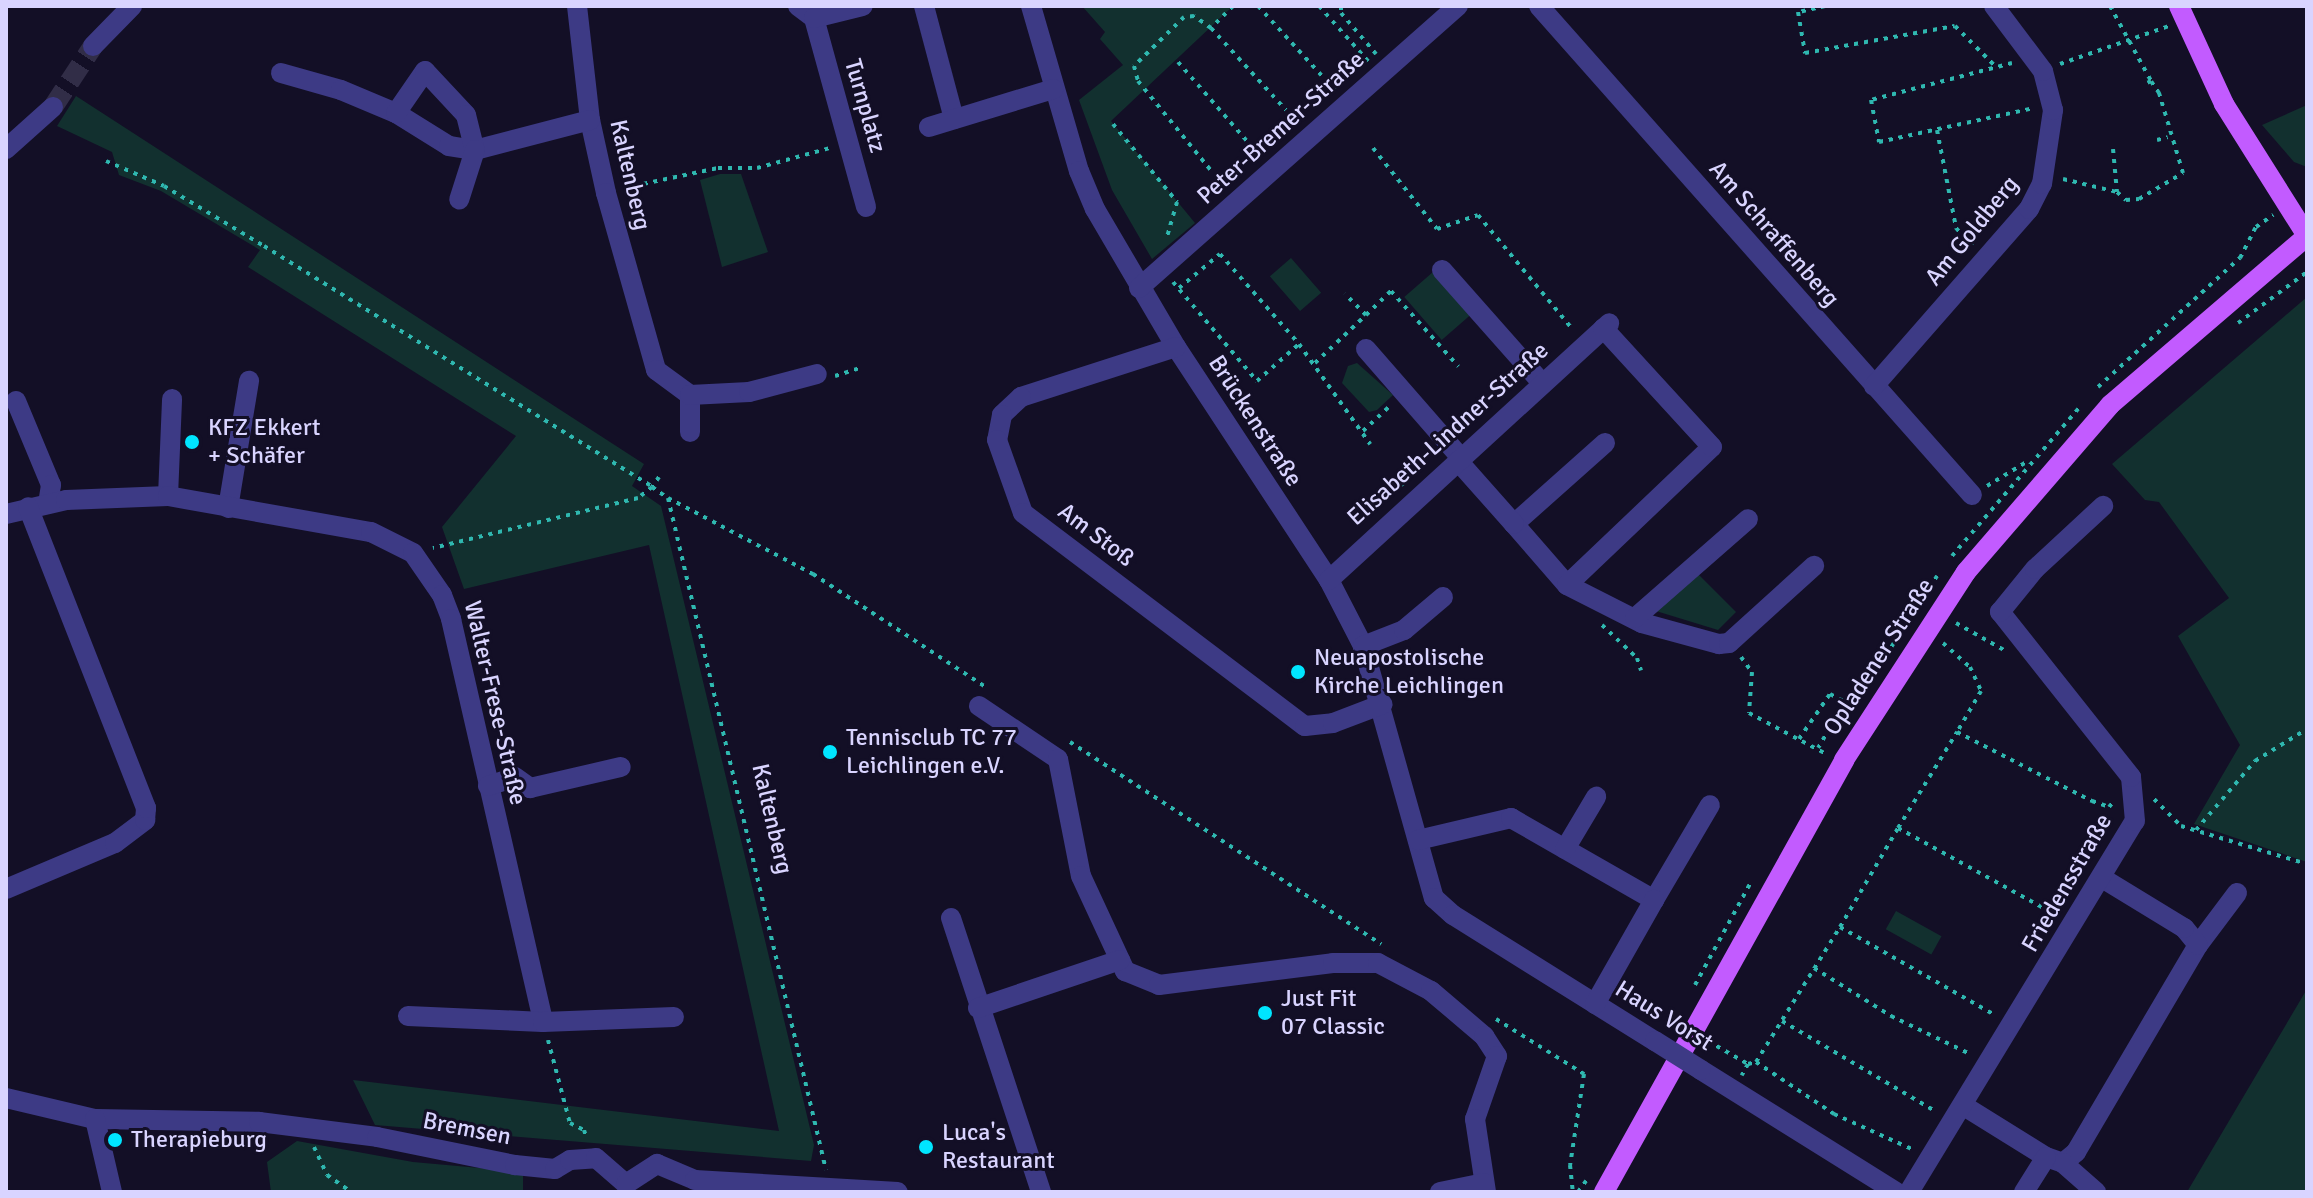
<!DOCTYPE html>
<meta charset="utf-8">
<style>
body{margin:0}
#map{position:relative;width:2313px;height:1198px;overflow:hidden;background:#130f26;font-family:Signika,sans-serif}
div>[style]{position:absolute}
[style*='--x']{left:calc(var(--x)*1px);top:calc(var(--y)*1px);width:calc(var(--w)*1px);rotate:calc(var(--a)*1deg)}
.green>*{inset:0;background:#12302f;transform-origin:0 0}
.minor-tunnel>*{height:20px;margin-top:-10px;transform-origin:0;background:repeating-linear-gradient(90deg,#312d47 0 20px,transparent 0 30px)}
.path>*{height:4px;margin-top:-2px;transform-origin:0;background:repeating-linear-gradient(90deg,#2fb8b0 0 4px,transparent 0 10px)}
.minor>*{height:20px;margin:-10px;padding:0 10px;transform-origin:10px;border-radius:10px;background:#3d3a85}
.major>*{height:20px;margin:-10px;padding:0 10px;transform-origin:10px;border-radius:10px;background:#c25bff}
.minor-bridge>*{height:20px;margin:-10px;padding:0 10px;transform-origin:10px;border-radius:10px;background:#3d3a85}
.dots>*{width:22px;height:22px;translate:-50% -50%;box-sizing:border-box;border:4px solid #130f26;border-radius:50%}
span{translate:-50% -50%;white-space:nowrap;text-align:center;line-height:1.15;-webkit-text-stroke:6px #130f26;paint-order:stroke}
.street-label{font-size:24px;color:#d9d4ff}
.poi-label{font-size:24px;color:#d9d4ff}
.left{translate:0 -50%;text-align:left}
.frame{position:absolute;inset:0;border:8px solid #d9d4ff;pointer-events:none}
</style>
<div id="map">
<div class="green">
<i style="clip-path:polygon(1082px 6px,1233px 6px,1111px 121px,1195px 223px,1152px 259px,1112px 190px,1079px 100px,1123px 65px,1100px 39px,1105px 32px)"></i>
<i style="clip-path:polygon(76px 96px,644px 464px,632px 486px,661px 506px,814px 1145px,811px 1161px,375px 1125px,353px 1080px,779px 1131px,649px 545px,464px 589px,442px 527px,516px 436px,248px 267px,260px 250px,161px 191px,119px 175px,112px 152px,57px 126px)"></i>
<i style="clip-path:polygon(2307px 105px,2307px 167px,2294px 162px,2262px 125px)"></i>
<i style="clip-path:polygon(720px 174px,741px 174px,768px 252px,722px 267px,700px 180px)"></i>
<i style="left:1291px;top:258px;width:46px;height:28px;rotate:49deg"></i>
<i style="left:1433px;top:272px;width:57px;height:38px;rotate:49deg"></i>
<i style="clip-path:polygon(2307px 297px,2307px 862px,2194px 824px,2240px 745px,2178px 636px,2229px 598px,2159px 502px,2145px 500px,2112px 464px)"></i>
<i style="clip-path:polygon(1357px 363px,1393px 395px,1377px 410px,1369px 412px,1342px 383px,1348px 366px)"></i>
<i style="clip-path:polygon(1697px 573px,1736px 612px,1718px 630px,1656px 611px)"></i>
<i style="left:1896px;top:911px;width:52px;height:21px;rotate:29deg"></i>
<i style="clip-path:polygon(2307px 989px,2307px 1192px,2187px 1192px)"></i>
<i style="clip-path:polygon(297px 1141px,413px 1162px,523px 1172px,523px 1192px,271px 1192px,267px 1162px)"></i>
</div>
<div class="minor-tunnel">
<i style="--x:53;--y:107;--w:73;--a:-56.7"></i>
</div>
<div class="path">
<i style="--x:1233;--y:6;--w:31;--a:135"></i>
<i style="--x:1211;--y:28;--w:111;--a:47.6"></i>
<i style="--x:1258;--y:6;--w:114;--a:47.5"></i>
<i style="--x:1319;--y:6;--w:74;--a:48.3"></i>
<i style="--x:1341;--y:6;--w:7;--a:90"></i>
<i style="--x:1341;--y:13;--w:54;--a:49.5"></i>
<i style="--x:1825;--y:6;--w:28;--a:167"></i>
<i style="--x:1798;--y:12;--w:42;--a:80.3"></i>
<i style="--x:1805;--y:53;--w:152;--a:-10.2"></i>
<i style="--x:1955;--y:26;--w:58;--a:45"></i>
<i style="--x:2110;--y:6;--w:85;--a:61.3"></i>
<i style="--x:1211;--y:28;--w:21;--a:-145"></i>
<i style="--x:1194;--y:16;--w:10;--a:174"></i>
<i style="--x:1184;--y:17;--w:70;--a:135.6"></i>
<i style="--x:1134;--y:66;--w:16;--a:75"></i>
<i style="--x:1138;--y:81;--w:119;--a:50.8"></i>
<i style="--x:1178;--y:62;--w:126;--a:48.9"></i>
<i style="--x:2012;--y:63;--w:146;--a:165.3"></i>
<i style="--x:1871;--y:100;--w:43;--a:79.2"></i>
<i style="--x:1879;--y:142;--w:159;--a:-12.4"></i>
<i style="--x:2060;--y:64;--w:115;--a:-19.2"></i>
<i style="--x:1113;--y:124;--w:101;--a:50.6"></i>
<i style="--x:1177;--y:202;--w:37;--a:106"></i>
<i style="--x:1937;--y:130;--w:100;--a:79"></i>
<i style="--x:1956;--y:228;--w:25;--a:48"></i>
<i style="--x:2157;--y:140;--w:11;--a:-15"></i>
<i style="--x:1373;--y:148;--w:103;--a:51.7"></i>
<i style="--x:1437;--y:229;--w:43;--a:-18.9"></i>
<i style="--x:1478;--y:215;--w:149;--a:50.4"></i>
<i style="--x:2113;--y:149;--w:43;--a:84.7"></i>
<i style="--x:106;--y:161;--w:63;--a:23.3"></i>
<i style="--x:164;--y:186;--w:117;--a:31"></i>
<i style="--x:264;--y:246;--w:457;--a:31.8"></i>
<i style="--x:652;--y:487;--w:18;--a:142"></i>
<i style="--x:638;--y:498;--w:211;--a:166.3"></i>
<i style="--x:2063;--y:179;--w:56;--a:13.5"></i>
<i style="--x:2117;--y:192;--w:12;--a:42"></i>
<i style="--x:2126;--y:200;--w:13;--a:-4"></i>
<i style="--x:2139;--y:199;--w:51;--a:-30.6"></i>
<i style="--x:2183;--y:173;--w:84;--a:-106.7"></i>
<i style="--x:2159;--y:93;--w:14;--a:-124"></i>
<i style="--x:2151;--y:81;--w:4;--a:153"></i>
<i style="--x:624;--y:188;--w:96;--a:-12"></i>
<i style="--x:718;--y:168;--w:39;--a:0"></i>
<i style="--x:757;--y:168;--w:76;--a:-15.3"></i>
<i style="--x:1173;--y:282;--w:130;--a:49.7"></i>
<i style="--x:1257;--y:381;--w:56;--a:-41.4"></i>
<i style="--x:1299;--y:344;--w:123;--a:54.6"></i>
<i style="--x:1179;--y:288;--w:53;--a:-39.7"></i>
<i style="--x:1220;--y:254;--w:120;--a:48.7"></i>
<i style="--x:1366;--y:315;--w:35;--a:-44"></i>
<i style="--x:1391;--y:291;--w:101;--a:48.2"></i>
<i style="--x:2238;--y:323;--w:86;--a:-36.5"></i>
<i style="--x:1315;--y:363;--w:70;--a:-43.3"></i>
<i style="--x:1366;--y:315;--w:30;--a:-135"></i>
<i style="--x:835;--y:376;--w:29;--a:-18"></i>
<i style="--x:2098;--y:387;--w:192;--a:-42.3"></i>
<i style="--x:2240;--y:258;--w:35;--a:-63"></i>
<i style="--x:2256;--y:227;--w:21;--a:-35"></i>
<i style="--x:1363;--y:431;--w:37;--a:-43"></i>
<i style="--x:1395;--y:476;--w:13;--a:51"></i>
<i style="--x:659;--y:477;--w:12;--a:125"></i>
<i style="--x:652;--y:487;--w:19;--a:35"></i>
<i style="--x:668;--y:498;--w:690;--a:76.77"></i>
<i style="--x:1987;--y:486;--w:48;--a:-31.4"></i>
<i style="--x:668;--y:498;--w:164;--a:27.7"></i>
<i style="--x:813;--y:574;--w:207;--a:33.2"></i>
<i style="--x:1952;--y:556;--w:195;--a:-49.4"></i>
<i style="--x:1956;--y:623;--w:55;--a:29.4"></i>
<i style="--x:1602;--y:625;--w:48;--a:43.3"></i>
<i style="--x:1637;--y:658;--w:13;--a:72"></i>
<i style="--x:1943;--y:643;--w:36;--a:42"></i>
<i style="--x:1970;--y:667;--w:26;--a:65"></i>
<i style="--x:1981;--y:691;--w:48;--a:120.3"></i>
<i style="--x:1741;--y:657;--w:19;--a:54"></i>
<i style="--x:1752;--y:672;--w:41;--a:94.2"></i>
<i style="--x:1749;--y:713;--w:87;--a:28"></i>
<i style="--x:1870;--y:680;--w:124;--a:-57.2"></i>
<i style="--x:1799;--y:739;--w:55;--a:-55.4"></i>
<i style="--x:1830;--y:694;--w:17;--a:28"></i>
<i style="--x:1845;--y:702;--w:53;--a:120.4"></i>
<i style="--x:1070;--y:742;--w:371;--a:33"></i>
<i style="--x:2154;--y:799;--w:38;--a:45"></i>
<i style="--x:2181;--y:826;--w:132;--a:16.8"></i>
<i style="--x:1898;--y:828;--w:113;--a:-58.4"></i>
<i style="--x:1957;--y:732;--w:152;--a:27.1"></i>
<i style="--x:2092;--y:801;--w:18;--a:19"></i>
<i style="--x:2109;--y:807;--w:8;--a:-50"></i>
<i style="--x:2196;--y:830;--w:91;--a:-49.5"></i>
<i style="--x:2255;--y:761;--w:61;--a:-31.6"></i>
<i style="--x:1840;--y:927;--w:115;--a:-59.6"></i>
<i style="--x:1898;--y:828;--w:183;--a:28.8"></i>
<i style="--x:1814;--y:968;--w:91;--a:31.9"></i>
<i style="--x:1891;--y:1016;--w:88;--a:25.7"></i>
<i style="--x:1695;--y:985;--w:119;--a:-61.5"></i>
<i style="--x:1496;--y:1019;--w:104;--a:32"></i>
<i style="--x:1584;--y:1074;--w:92;--a:98.7"></i>
<i style="--x:1570;--y:1165;--w:27;--a:84"></i>
<i style="--x:1782;--y:1021;--w:178;--a:30.5"></i>
<i style="--x:548;--y:1040;--w:86;--a:75.2"></i>
<i style="--x:570;--y:1123;--w:16;--a:27"></i>
<i style="--x:584;--y:1130;--w:9;--a:72"></i>
<i style="--x:1708;--y:1041;--w:46;--a:29.9"></i>
<i style="--x:1748;--y:1064;--w:13;--a:119"></i>
<i style="--x:1756;--y:1062;--w:94;--a:33.7"></i>
<i style="--x:1834;--y:1114;--w:88;--a:24.2"></i>
<i style="--x:1748;--y:1064;--w:8;--a:-14"></i>
<i style="--x:1756;--y:1062;--w:159;--a:-58.1"></i>
<i style="--x:1840;--y:927;--w:178;--a:29.6"></i>
<i style="--x:314;--y:1147;--w:31;--a:65"></i>
<i style="--x:327;--y:1175;--w:29;--a:35"></i>
<i style="--x:1578;--y:1192;--w:14;--a:-54"></i>
</div>
<div class="minor">
<i style="--x:577;--y:6;--w:115;--a:83.5"></i>
<i style="--x:590;--y:120;--w:75;--a:77.6"></i>
<i style="--x:606;--y:193;--w:184;--a:74.2"></i>
<i style="--x:656;--y:370;--w:42;--a:36.3"></i>
<i style="--x:690;--y:395;--w:37;--a:90"></i>
<i style="--x:798;--y:6;--w:20;--a:37"></i>
<i style="--x:814;--y:18;--w:196;--a:74.6"></i>
<i style="--x:924;--y:6;--w:117;--a:75.1"></i>
<i style="--x:1031;--y:6;--w:172;--a:73.8"></i>
<i style="--x:1079;--y:171;--w:41;--a:67.2"></i>
<i style="--x:1095;--y:209;--w:160;--a:59.6"></i>
<i style="--x:1176;--y:347;--w:279;--a:56.7"></i>
<i style="--x:1329;--y:580;--w:74;--a:62.7"></i>
<i style="--x:1363;--y:646;--w:262;--a:74.3"></i>
<i style="--x:1434;--y:898;--w:25;--a:42"></i>
<i style="--x:1453;--y:915;--w:238;--a:32"></i>
<i style="--x:1539;--y:6;--w:653;--a:48.48"></i>
<i style="--x:814;--y:18;--w:50;--a:-13.8"></i>
<i style="--x:93;--y:46;--w:56;--a:-45.7"></i>
<i style="--x:281;--y:73;--w:62;--a:15.8"></i>
<i style="--x:341;--y:90;--w:60;--a:22.7"></i>
<i style="--x:396;--y:113;--w:62;--a:31.9"></i>
<i style="--x:449;--y:146;--w:26;--a:9"></i>
<i style="--x:475;--y:150;--w:119;--a:-14.6"></i>
<i style="--x:396;--y:113;--w:51;--a:-55.4"></i>
<i style="--x:425;--y:71;--w:60;--a:47"></i>
<i style="--x:466;--y:115;--w:36;--a:76"></i>
<i style="--x:475;--y:150;--w:52;--a:107.7"></i>
<i style="--x:929;--y:127;--w:130;--a:-17"></i>
<i style="--x:6;--y:149;--w:63;--a:-41.8"></i>
<i style="--x:1442;--y:270;--w:152;--a:48.5"></i>
<i style="--x:1139;--y:288;--w:426;--a:-41.5"></i>
<i style="--x:1176;--y:347;--w:163;--a:162.1"></i>
<i style="--x:1021;--y:397;--w:26;--a:137"></i>
<i style="--x:1002;--y:415;--w:25;--a:101"></i>
<i style="--x:997;--y:440;--w:77;--a:70.4"></i>
<i style="--x:1023;--y:513;--w:353;--a:37.1"></i>
<i style="--x:1305;--y:726;--w:28;--a:-6"></i>
<i style="--x:1333;--y:723;--w:53;--a:-20.8"></i>
<i style="--x:1366;--y:349;--w:145;--a:48.9"></i>
<i style="--x:1874;--y:386;--w:235;--a:-48.8"></i>
<i style="--x:2029;--y:209;--w:28;--a:-63"></i>
<i style="--x:2042;--y:184;--w:75;--a:-81.5"></i>
<i style="--x:2053;--y:110;--w:40;--a:-104.4"></i>
<i style="--x:2043;--y:71;--w:81;--a:-127"></i>
<i style="--x:690;--y:395;--w:59;--a:-2.9"></i>
<i style="--x:749;--y:392;--w:70;--a:-14.8"></i>
<i style="--x:16;--y:401;--w:91;--a:67.4"></i>
<i style="--x:51;--y:485;--w:19;--a:99"></i>
<i style="--x:1605;--y:443;--w:122;--a:138.3"></i>
<i style="--x:1514;--y:524;--w:81;--a:49"></i>
<i style="--x:1567;--y:585;--w:84;--a:26.9"></i>
<i style="--x:1642;--y:623;--w:80;--a:15.3"></i>
<i style="--x:1719;--y:644;--w:10;--a:-6"></i>
<i style="--x:1729;--y:643;--w:115;--a:-42.2"></i>
<i style="--x:1458;--y:461;--w:84;--a:48.4"></i>
<i style="--x:168;--y:496;--w:97;--a:-87.6"></i>
<i style="--x:228;--y:508;--w:129;--a:-80.6"></i>
<i style="--x:6;--y:514;--w:62;--a:-13.1"></i>
<i style="--x:66;--y:500;--w:102;--a:-2.2"></i>
<i style="--x:168;--y:496;--w:206;--a:10.1"></i>
<i style="--x:371;--y:532;--w:47;--a:26.6"></i>
<i style="--x:413;--y:553;--w:51;--a:55.4"></i>
<i style="--x:442;--y:595;--w:26;--a:69"></i>
<i style="--x:451;--y:619;--w:413;--a:77.1"></i>
<i style="--x:1329;--y:580;--w:380;--a:-42.5"></i>
<i style="--x:1567;--y:585;--w:200;--a:-43.6"></i>
<i style="--x:1712;--y:447;--w:161;--a:-132.5"></i>
<i style="--x:1635;--y:618;--w:150;--a:-41.2"></i>
<i style="--x:1363;--y:646;--w:44;--a:-21.3"></i>
<i style="--x:1404;--y:630;--w:51;--a:-40.2"></i>
<i style="--x:979;--y:706;--w:95;--a:33.9"></i>
<i style="--x:1058;--y:759;--w:119;--a:78.9"></i>
<i style="--x:1081;--y:876;--w:105;--a:65.1"></i>
<i style="--x:1125;--y:971;--w:37;--a:22"></i>
<i style="--x:1159;--y:985;--w:175;--a:-7.2"></i>
<i style="--x:1333;--y:963;--w:45;--a:0"></i>
<i style="--x:1378;--y:963;--w:60;--a:27.8"></i>
<i style="--x:1431;--y:991;--w:70;--a:40.3"></i>
<i style="--x:1484;--y:1036;--w:24;--a:57"></i>
<i style="--x:1497;--y:1056;--w:67;--a:109.2"></i>
<i style="--x:1475;--y:1119;--w:74;--a:81.4"></i>
<i style="--x:488;--y:786;--w:28;--a:-18"></i>
<i style="--x:515;--y:777;--w:19;--a:36"></i>
<i style="--x:530;--y:788;--w:93;--a:-13"></i>
<i style="--x:1418;--y:840;--w:96;--a:-13.3"></i>
<i style="--x:1511;--y:818;--w:165;--a:29.8"></i>
<i style="--x:1654;--y:900;--w:110;--a:-59.5"></i>
<i style="--x:1565;--y:849;--w:61;--a:-59.2"></i>
<i style="--x:6;--y:889;--w:118;--a:-22.9"></i>
<i style="--x:115;--y:843;--w:38;--a:-37"></i>
<i style="--x:145;--y:820;--w:12;--a:-85"></i>
<i style="--x:146;--y:808;--w:323;--a:-111.4"></i>
<i style="--x:951;--y:918;--w:288;--a:71.8"></i>
<i style="--x:2198;--y:945;--w:65;--a:-53.1"></i>
<i style="--x:1595;--y:1004;--w:120;--a:-60.4"></i>
<i style="--x:978;--y:1008;--w:150;--a:-18.7"></i>
<i style="--x:408;--y:1016;--w:135;--a:2.5"></i>
<i style="--x:543;--y:1022;--w:131;--a:-2.2"></i>
<i style="--x:1701;--y:1070;--w:230;--a:32"></i>
<i style="--x:6;--y:1098;--w:91;--a:13.3"></i>
<i style="--x:95;--y:1119;--w:164;--a:1"></i>
<i style="--x:259;--y:1122;--w:119;--a:7.2"></i>
<i style="--x:377;--y:1137;--w:141;--a:11.5"></i>
<i style="--x:515;--y:1165;--w:40;--a:5.7"></i>
<i style="--x:555;--y:1169;--w:17;--a:-31"></i>
<i style="--x:570;--y:1160;--w:26;--a:-4"></i>
<i style="--x:596;--y:1158;--w:40;--a:41"></i>
<i style="--x:626;--y:1184;--w:37;--a:-33"></i>
<i style="--x:657;--y:1164;--w:41;--a:22.8"></i>
<i style="--x:695;--y:1180;--w:203;--a:3.4"></i>
<i style="--x:1964;--y:1106;--w:97;--a:31.9"></i>
<i style="--x:2046;--y:1157;--w:18;--a:19"></i>
<i style="--x:2063;--y:1163;--w:17;--a:-40"></i>
<i style="--x:2076;--y:1152;--w:240;--a:-59.5"></i>
<i style="--x:2198;--y:945;--w:22;--a:-129"></i>
<i style="--x:2184;--y:928;--w:96;--a:-148.6"></i>
<i style="--x:95;--y:1119;--w:75;--a:76.9"></i>
<i style="--x:2063;--y:1163;--w:44;--a:41.3"></i>
<i style="--x:1440;--y:1192;--w:45;--a:-11.6"></i>
<i style="--x:1909;--y:1192;--w:434;--a:-58.7"></i>
<i style="--x:2135;--y:821;--w:44;--a:-95.2"></i>
<i style="--x:2131;--y:777;--w:211;--a:-128.4"></i>
<i style="--x:2000;--y:612;--w:55;--a:-50.9"></i>
<i style="--x:2035;--y:569;--w:93;--a:-42.8"></i>
<i style="--x:2024;--y:1192;--w:41;--a:-57.8"></i>
</div>
<div class="major">
<i style="--x:2179;--y:6;--w:108;--a:65.3"></i>
<i style="--x:2224;--y:104;--w:156;--a:57.8"></i>
<i style="--x:1604;--y:1192;--w:494;--a:-60.9"></i>
<i style="--x:1844;--y:760;--w:224;--a:-57"></i>
<i style="--x:1966;--y:572;--w:221;--a:-49.2"></i>
<i style="--x:2110;--y:405;--w:260;--a:-40.6"></i>
</div>
<div class="minor-bridge">
<i style="--x:1655;--y:1041;--w:54;--a:32.2"></i>
</div>
<div class="dots">
<i style="left:192px;top:442px;background:#00e5ff"></i>
<i style="left:1298px;top:672px;background:#00e5ff"></i>
<i style="left:830px;top:752px;background:#00e5ff"></i>
<i style="left:1265px;top:1013px;background:#00e5ff"></i>
<i style="left:115px;top:1140px;background:#00e5ff"></i>
<i style="left:926px;top:1147px;background:#00e5ff"></i>
</div>
<div class="street-label">
<span style="left:865px;top:106px;rotate:74deg">Turnplatz</span>
<span style="left:1281px;top:128px;rotate:-42deg">Peter-Bremer-Straße</span>
<span style="left:630px;top:175px;rotate:77deg">Kaltenberg</span>
<span style="left:1972px;top:231px;rotate:-51deg">Am Goldberg</span>
<span style="left:1774px;top:234px;rotate:49deg">Am Schraffenberg</span>
<span style="left:1255px;top:421px;rotate:57deg">Brückenstraße</span>
<span style="left:1448px;top:434px;rotate:-42deg">Elisabeth-Lindner-Straße</span>
<span style="left:1096px;top:535px;rotate:37deg">Am Stoß</span>
<span style="left:1879px;top:657px;rotate:-57deg">Opladener Straße</span>
<span style="left:495px;top:703px;rotate:77deg">Walter-Frese-Straße</span>
<span style="left:772px;top:819px;rotate:77deg">Kaltenberg</span>
<span style="left:2067px;top:883px;rotate:-60deg">Friedensstraße</span>
<span style="left:1664px;top:1016px;rotate:32deg">Haus Vorst</span>
<span style="left:467px;top:1129px;rotate:11deg">Bremsen</span>
</div>
<div class="poi-label">
<span class="left" style="left:208px;top:442px">KFZ Ekkert<br>+ Schäfer</span>
<span class="left" style="left:1314px;top:672px">Neuapostolische<br>Kirche Leichlingen</span>
<span class="left" style="left:846px;top:752px">Tennisclub TC 77<br>Leichlingen e.V.</span>
<span class="left" style="left:1281px;top:1013px">Just Fit<br>07 Classic</span>
<span class="left" style="left:942px;top:1147px">Luca's<br>Restaurant</span>
<span class="left" style="left:131px;top:1140px">Therapieburg</span>
</div>
<div class="frame"></div>
</div>
